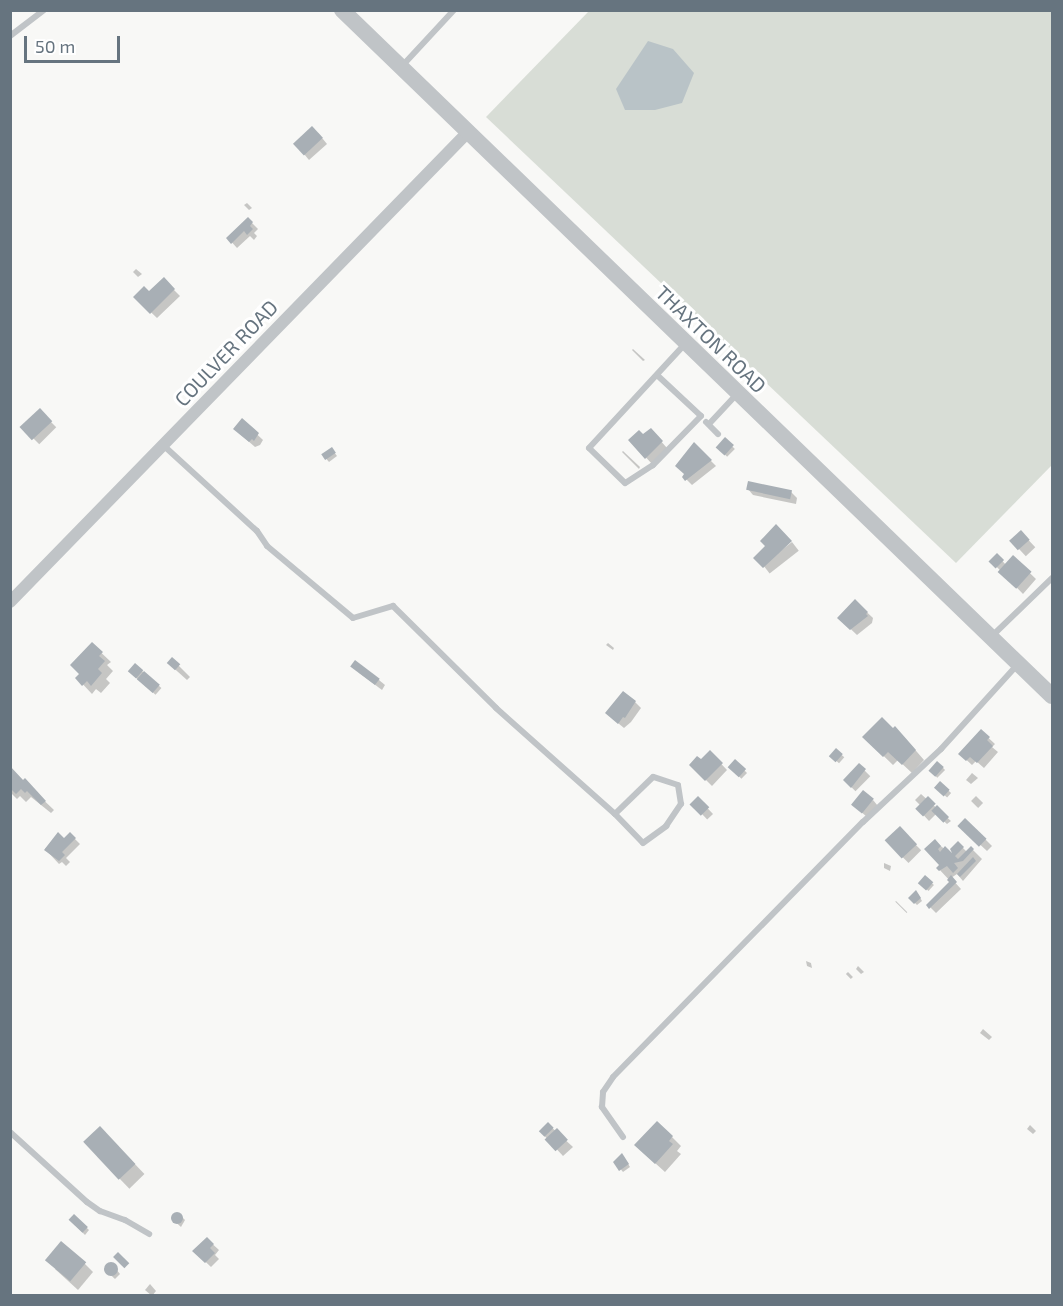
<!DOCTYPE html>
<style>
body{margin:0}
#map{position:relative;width:1063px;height:1306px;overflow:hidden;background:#f8f8f6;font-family:"Exo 2",sans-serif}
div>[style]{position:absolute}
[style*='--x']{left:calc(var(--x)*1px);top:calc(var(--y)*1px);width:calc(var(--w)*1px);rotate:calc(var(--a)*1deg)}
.green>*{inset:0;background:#d8ddd6}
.water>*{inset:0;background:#b9c3c7}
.shadow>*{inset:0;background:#0003;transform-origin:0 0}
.building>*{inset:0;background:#a8afb5;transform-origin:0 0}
.round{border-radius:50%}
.service>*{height:6px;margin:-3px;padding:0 3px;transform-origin:3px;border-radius:3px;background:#c0c4c7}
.minor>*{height:12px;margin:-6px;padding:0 6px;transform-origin:6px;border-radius:6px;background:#c0c4c7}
.tertiary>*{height:16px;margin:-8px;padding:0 8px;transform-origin:8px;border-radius:8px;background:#c0c4c7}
span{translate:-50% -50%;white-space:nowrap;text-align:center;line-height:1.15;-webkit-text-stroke:6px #fff;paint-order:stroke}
.street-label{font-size:20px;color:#66747f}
.frame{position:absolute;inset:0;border:12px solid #66747f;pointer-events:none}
.scale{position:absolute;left:24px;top:36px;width:96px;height:27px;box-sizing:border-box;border:3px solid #66747f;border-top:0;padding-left:8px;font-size:18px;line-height:21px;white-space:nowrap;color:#66747f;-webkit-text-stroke:4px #fff;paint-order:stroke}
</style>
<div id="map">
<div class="green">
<i style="clip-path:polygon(589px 11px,1052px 11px,1052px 465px,956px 563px,486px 117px)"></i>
</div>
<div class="water">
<i style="clip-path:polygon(648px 41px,673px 49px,694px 73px,682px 103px,655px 110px,625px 110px,616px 89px)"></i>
</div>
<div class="shadow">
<i style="clip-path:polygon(318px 133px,327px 144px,309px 160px,304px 154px)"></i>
<i style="clip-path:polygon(247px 203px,252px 208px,249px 210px,244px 205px)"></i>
<i style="clip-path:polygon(248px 219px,258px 229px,254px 233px,257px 236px,254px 240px,250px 236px,237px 248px,228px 238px)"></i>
<i style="clip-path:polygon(136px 269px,142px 274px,138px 277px,133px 272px)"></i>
<i style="clip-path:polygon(164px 280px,180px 296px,157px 318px,135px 297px,149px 293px)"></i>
<i style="clip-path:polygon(633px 349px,645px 360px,643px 361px,632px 350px)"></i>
<i style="left:40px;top:411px;width:23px;height:24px;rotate:45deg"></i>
<i style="clip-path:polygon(242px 420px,263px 440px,260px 445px,255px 447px,240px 434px)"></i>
<i style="clip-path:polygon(651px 430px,667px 448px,652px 464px,630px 440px,643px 436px)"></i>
<i style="left:725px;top:439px;width:14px;height:11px;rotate:45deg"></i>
<i style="clip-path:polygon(694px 444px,716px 466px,692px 485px,684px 477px)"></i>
<i style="clip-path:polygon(623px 451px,640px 467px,639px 469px,622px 452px)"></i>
<i style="clip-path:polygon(334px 452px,337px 456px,329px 462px,324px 456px)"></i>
<i style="clip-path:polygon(748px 489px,791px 492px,797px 498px,796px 504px,753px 495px)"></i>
<i style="left:1021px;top:532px;width:21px;height:13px;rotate:47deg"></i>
<i style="left:792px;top:542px;width:11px;height:37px;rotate:52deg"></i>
<i style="clip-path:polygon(997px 555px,1006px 565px,1013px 557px,1036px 579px,1023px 594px,991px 561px)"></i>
<i style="clip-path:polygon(855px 601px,873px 618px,872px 623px,857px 635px,839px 618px)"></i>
<i style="clip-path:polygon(608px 643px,614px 648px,613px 650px,606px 645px)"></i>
<i style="clip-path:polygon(92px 644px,111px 662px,107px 665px,113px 671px,106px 679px,110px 683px,101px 693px,96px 689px,92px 694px,77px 678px,81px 674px)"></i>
<i style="clip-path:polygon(172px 659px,190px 677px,187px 680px,168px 663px)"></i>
<i style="left:135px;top:665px;width:35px;height:9px;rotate:41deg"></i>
<i style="clip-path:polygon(358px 672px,379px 680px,385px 685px,382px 690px)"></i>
<i style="clip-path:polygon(635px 702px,641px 708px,631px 722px,624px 728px,613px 719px)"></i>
<i style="clip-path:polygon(981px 731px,995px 744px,992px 747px,998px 752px,984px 768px,976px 761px,972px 765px,960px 754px)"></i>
<i style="clip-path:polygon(864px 737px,904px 737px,924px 760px,912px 773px,898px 760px,893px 765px)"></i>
<i style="left:836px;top:750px;width:11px;height:8px;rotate:41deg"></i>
<i style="clip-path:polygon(710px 752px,727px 770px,712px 786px,691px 765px,701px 761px)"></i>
<i style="left:735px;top:761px;width:17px;height:8px;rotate:45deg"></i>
<i style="left:938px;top:763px;width:10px;height:11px;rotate:45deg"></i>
<i style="left:859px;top:765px;width:16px;height:21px;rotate:45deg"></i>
<i style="clip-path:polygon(10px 768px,54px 810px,51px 813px,31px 797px,26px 802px,20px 796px,17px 799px,10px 792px)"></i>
<i style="clip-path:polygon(972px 773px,978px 778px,971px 784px,966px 780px)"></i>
<i style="left:940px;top:783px;width:15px;height:6px;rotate:42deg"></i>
<i style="clip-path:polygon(921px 794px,951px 821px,947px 824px,936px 814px,929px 821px,917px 808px,920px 805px,915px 800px)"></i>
<i style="left:976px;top:796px;width:10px;height:7px;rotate:45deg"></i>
<i style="left:698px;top:798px;width:22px;height:8px;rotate:47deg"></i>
<i style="clip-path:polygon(873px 800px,878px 806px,867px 817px,859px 810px)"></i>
<i style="clip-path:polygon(966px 820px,992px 846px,987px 851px,960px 826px)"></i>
<i style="left:900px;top:829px;width:30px;height:18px;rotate:45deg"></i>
<i style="clip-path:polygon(58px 834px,64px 840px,70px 834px,80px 844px,66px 858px,70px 862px,66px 866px,62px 862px,59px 864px,45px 849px)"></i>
<i style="clip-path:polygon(935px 841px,956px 859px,952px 849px,958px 843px,967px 852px,971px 848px,982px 859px,963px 881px,957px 874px,951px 878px,961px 889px,936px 913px,928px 905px,951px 882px,938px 868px,941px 865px)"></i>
<i style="clip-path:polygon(884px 863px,891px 866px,890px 871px,884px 868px)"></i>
<i style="left:925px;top:877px;width:12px;height:8px;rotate:42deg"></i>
<i style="clip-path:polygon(918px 894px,922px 901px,917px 905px,910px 898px)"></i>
<i style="left:896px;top:901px;width:16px;height:1px;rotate:45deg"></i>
<i style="clip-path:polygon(806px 961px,811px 963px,812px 968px,807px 966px)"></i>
<i style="clip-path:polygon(858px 966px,864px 972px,861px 974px,856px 969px)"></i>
<i style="left:848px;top:972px;width:7px;height:3px;rotate:45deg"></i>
<i style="clip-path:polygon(983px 1029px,992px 1037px,989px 1040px,980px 1033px)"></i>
<i style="clip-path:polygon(548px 1124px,573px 1147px,563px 1156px,540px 1131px)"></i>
<i style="clip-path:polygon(1030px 1125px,1036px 1131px,1033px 1134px,1027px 1129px)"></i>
<i style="left:100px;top:1128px;width:64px;height:21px;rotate:46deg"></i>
<i style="clip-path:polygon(672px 1137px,681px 1146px,677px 1151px,681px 1154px,665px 1172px,645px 1154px)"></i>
<i style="clip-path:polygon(624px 1157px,630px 1167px,623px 1172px,615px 1162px)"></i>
<i style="clip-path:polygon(178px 1213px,185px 1220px,181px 1227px,171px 1218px)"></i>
<i style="clip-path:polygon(74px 1216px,89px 1230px,85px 1235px,70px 1220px)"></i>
<i style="clip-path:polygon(207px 1239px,219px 1250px,215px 1255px,219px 1259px,211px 1267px,194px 1251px)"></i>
<i style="clip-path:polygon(84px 1263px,93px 1272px,78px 1290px,55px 1269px)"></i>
<i style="clip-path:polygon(111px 1263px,120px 1274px,115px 1279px,104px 1269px)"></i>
<i style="clip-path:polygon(150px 1284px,156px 1291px,152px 1296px,145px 1290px)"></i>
</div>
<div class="building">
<i style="left:312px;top:126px;width:16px;height:26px;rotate:47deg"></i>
<i style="clip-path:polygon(248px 217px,253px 222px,250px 226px,253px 229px,247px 235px,244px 231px,231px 244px,226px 238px)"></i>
<i style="clip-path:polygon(164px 277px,175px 289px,150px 314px,133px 297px,144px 286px,149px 291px)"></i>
<i style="left:40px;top:408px;width:18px;height:28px;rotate:47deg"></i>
<i style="clip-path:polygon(242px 418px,259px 433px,254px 441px,252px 439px,249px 442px,233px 429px)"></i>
<i style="clip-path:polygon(651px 428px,663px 441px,645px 459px,628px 440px,639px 430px,643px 434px)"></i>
<i style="left:725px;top:437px;width:12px;height:14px;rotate:42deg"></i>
<i style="clip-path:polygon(694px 442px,712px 460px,685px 481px,682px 477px,684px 474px,675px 466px)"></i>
<i style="left:332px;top:447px;width:7px;height:13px;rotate:56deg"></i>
<i style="left:748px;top:481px;width:45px;height:9px;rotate:12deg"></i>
<i style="clip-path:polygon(776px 524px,792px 541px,763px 568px,753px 558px,765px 546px,760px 541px)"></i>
<i style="left:1021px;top:530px;width:13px;height:16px;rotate:48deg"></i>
<i style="left:997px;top:553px;width:10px;height:12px;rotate:45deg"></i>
<i style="left:1013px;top:555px;width:25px;height:23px;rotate:42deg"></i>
<i style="clip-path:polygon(855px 599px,868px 612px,866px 614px,868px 616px,850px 630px,837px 618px)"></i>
<i style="clip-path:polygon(92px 642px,103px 652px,99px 656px,105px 661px,98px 669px,102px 673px,91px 686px,87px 681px,82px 686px,75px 678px,79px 674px,70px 665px)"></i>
<i style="left:172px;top:657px;width:11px;height:8px;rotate:41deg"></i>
<i style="left:355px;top:660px;width:31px;height:8px;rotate:37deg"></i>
<i style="left:135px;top:663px;width:11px;height:11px;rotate:41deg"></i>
<i style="left:144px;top:671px;width:21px;height:11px;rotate:41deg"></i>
<i style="clip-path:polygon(623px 691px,636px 701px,625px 718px,623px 717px,618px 724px,605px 713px)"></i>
<i style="clip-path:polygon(882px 717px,893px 728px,895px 726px,916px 750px,902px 765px,888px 752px,883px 757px,862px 737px)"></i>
<i style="clip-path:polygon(981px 729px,990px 737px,987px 740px,993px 746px,977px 763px,970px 757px,966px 761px,958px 754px)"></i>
<i style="left:836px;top:748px;width:9px;height:11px;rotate:41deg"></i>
<i style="clip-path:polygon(710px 750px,723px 763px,705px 781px,689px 765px,697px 756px,701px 759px)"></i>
<i style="left:735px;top:759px;width:15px;height:11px;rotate:42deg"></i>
<i style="left:937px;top:761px;width:9px;height:13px;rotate:41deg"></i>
<i style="clip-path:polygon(859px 763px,866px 769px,851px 788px,843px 780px)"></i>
<i style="clip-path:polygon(10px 766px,23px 780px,25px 778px,46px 801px,41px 805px,27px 791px,25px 793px,21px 789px,16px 794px,10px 788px)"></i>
<i style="left:940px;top:781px;width:13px;height:9px;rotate:42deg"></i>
<i style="left:863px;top:790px;width:14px;height:19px;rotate:39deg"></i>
<i style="left:698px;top:796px;width:16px;height:12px;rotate:45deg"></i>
<i style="left:928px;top:796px;width:11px;height:18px;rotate:45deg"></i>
<i style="left:937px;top:805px;width:17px;height:8px;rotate:45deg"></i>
<i style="left:965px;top:818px;width:30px;height:11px;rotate:44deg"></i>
<i style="left:900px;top:826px;width:25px;height:21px;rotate:47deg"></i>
<i style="clip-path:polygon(58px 832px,64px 838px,70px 832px,76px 838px,62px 852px,65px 855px,59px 861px,44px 850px)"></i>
<i style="clip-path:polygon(935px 839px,941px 846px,938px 849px,940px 852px,945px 846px,952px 853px,950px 849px,958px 841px,964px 847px,955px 856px,958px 859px,971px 846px,974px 849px,963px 861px,954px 863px,958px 868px,953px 873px,947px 866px,939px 871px,936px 868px,939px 865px,924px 849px)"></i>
<i style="clip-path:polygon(973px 857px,976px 861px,960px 877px,957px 874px)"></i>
<i style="left:925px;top:875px;width:11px;height:11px;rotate:41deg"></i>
<i style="clip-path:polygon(951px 875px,957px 882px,929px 909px,926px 905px,949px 882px,947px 880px)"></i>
<i style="clip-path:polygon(916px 890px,921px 898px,914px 904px,908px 898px)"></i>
<i style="clip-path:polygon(657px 1121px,673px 1136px,669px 1141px,673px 1144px,655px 1164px,634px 1145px)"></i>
<i style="left:548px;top:1122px;width:8px;height:13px;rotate:45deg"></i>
<i style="left:100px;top:1126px;width:52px;height:23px;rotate:47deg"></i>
<i style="left:557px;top:1128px;width:16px;height:17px;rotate:47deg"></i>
<i style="clip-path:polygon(622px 1153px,629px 1164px,619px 1171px,613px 1162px)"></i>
<i class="round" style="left:171px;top:1212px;width:12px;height:12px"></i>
<i style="left:74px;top:1214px;width:19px;height:8px;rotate:43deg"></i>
<i style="clip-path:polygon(207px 1237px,214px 1244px,210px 1248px,215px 1253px,205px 1263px,192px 1251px)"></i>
<i style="left:61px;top:1241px;width:33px;height:25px;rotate:40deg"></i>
<i style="left:118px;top:1252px;width:16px;height:7px;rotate:45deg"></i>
<i class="round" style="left:104px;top:1262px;width:14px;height:14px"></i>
</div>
<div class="service">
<i style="--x:10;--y:36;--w:43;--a:-37.4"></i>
<i style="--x:403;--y:65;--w:75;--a:-47.2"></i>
<i style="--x:657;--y:375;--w:60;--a:43"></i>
<i style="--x:701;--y:416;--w:69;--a:134.4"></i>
<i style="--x:653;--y:465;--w:33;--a:147"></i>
<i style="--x:625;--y:483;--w:50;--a:-135.8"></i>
<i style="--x:589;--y:448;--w:142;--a:-47.3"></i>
<i style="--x:706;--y:422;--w:17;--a:45"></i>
<i style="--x:709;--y:424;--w:41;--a:-47"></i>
<i style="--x:163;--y:445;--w:127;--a:42.5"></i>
<i style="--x:257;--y:531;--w:18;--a:56"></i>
<i style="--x:267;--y:546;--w:112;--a:39.9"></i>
<i style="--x:353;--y:618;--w:42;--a:-16.7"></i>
<i style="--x:393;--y:606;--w:145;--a:44.7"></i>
<i style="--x:496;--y:708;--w:159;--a:41.7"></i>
<i style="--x:615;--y:814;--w:40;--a:46"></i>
<i style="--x:643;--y:843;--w:29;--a:-36"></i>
<i style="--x:666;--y:826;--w:27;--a:-56"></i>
<i style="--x:681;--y:804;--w:19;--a:-99"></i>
<i style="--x:678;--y:785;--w:26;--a:-162"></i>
<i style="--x:653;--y:777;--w:53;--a:135.8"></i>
<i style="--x:991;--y:637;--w:85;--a:-44"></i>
<i style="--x:10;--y:1132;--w:104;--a:42.3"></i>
<i style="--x:87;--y:1202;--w:16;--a:35"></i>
<i style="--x:100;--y:1211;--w:27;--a:20"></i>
<i style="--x:125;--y:1220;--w:28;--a:30"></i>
<i style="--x:623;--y:1137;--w:37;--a:-125"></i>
<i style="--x:602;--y:1107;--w:15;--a:-86"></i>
<i style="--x:603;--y:1092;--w:18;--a:-56"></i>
<i style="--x:613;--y:1077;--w:357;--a:-45.6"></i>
<i style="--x:863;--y:822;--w:107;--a:-43.1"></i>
<i style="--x:941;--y:749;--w:115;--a:-47.8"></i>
</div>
<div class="minor">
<i style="--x:10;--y:602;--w:658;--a:-45.74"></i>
</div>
<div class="tertiary">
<i style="--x:342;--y:10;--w:987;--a:44.02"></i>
</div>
<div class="street-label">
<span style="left:711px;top:339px;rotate:44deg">THAXTON ROAD</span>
<span style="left:226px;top:353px;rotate:-46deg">COULVER ROAD</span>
</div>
<div class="frame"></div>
<div class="scale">50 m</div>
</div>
